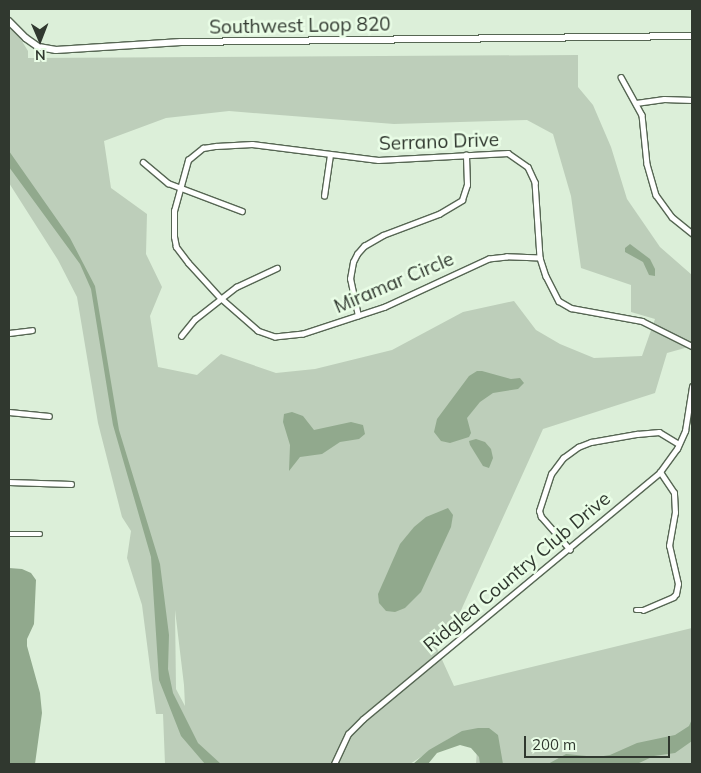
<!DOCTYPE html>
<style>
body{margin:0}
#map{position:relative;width:701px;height:773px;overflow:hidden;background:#dcefd9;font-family:Mulish,sans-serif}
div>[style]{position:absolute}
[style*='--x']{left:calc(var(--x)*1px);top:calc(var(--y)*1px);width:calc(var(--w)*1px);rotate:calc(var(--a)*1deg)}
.green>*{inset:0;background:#bdceba}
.water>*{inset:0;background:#91a98d}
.roads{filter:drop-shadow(1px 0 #566653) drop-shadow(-1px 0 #566653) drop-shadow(0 1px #566653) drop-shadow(0 -1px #566653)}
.minor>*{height:4.5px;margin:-2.25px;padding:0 2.25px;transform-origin:2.25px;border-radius:2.25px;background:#fff}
.tertiary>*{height:5.5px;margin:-2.75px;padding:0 2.75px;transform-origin:2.75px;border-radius:2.75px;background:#fff}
span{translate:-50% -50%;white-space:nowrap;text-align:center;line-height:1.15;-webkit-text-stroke:5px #e9fde6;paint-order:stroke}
.street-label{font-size:19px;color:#30382f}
.frame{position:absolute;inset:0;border:10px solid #30382f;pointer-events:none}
.north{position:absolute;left:15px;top:15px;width:50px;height:50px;-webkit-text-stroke:4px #e9fde6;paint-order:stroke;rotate:179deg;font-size:14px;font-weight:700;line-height:20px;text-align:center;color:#30382f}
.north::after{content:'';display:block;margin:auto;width:18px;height:22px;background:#30382f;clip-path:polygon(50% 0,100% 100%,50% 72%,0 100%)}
.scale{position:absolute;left:524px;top:736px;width:146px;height:22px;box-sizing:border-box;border:2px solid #30382f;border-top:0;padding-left:6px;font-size:15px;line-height:18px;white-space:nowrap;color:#30382f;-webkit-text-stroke:4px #e9fde6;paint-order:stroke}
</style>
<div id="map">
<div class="green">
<i style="clip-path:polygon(evenodd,9px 27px,20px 38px,28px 51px,28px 58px,578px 55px,578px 87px,593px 105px,611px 147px,627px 199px,660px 247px,692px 275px,692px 346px,667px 353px,655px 393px,543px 429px,453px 628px,434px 642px,454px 686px,692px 628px,692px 764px,476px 764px,477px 750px,450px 738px,410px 764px,165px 764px,163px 714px,156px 714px,142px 605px,127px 558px,131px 531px,122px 517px,98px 423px,77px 297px,58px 260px,9px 183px,9px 27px,229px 111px,394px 124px,527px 120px,553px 134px,571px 196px,581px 268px,631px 285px,631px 312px,655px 319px,642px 356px,594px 358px,560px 344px,536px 330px,514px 301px,463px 312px,392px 350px,315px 369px,276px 373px,221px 354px,197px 375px,158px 367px,150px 316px,162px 287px,146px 254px,147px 214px,111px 188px,104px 141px,166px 118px,229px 111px,9px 27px,175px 610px,184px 685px,185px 706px,176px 689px,175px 610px)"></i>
</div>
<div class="water">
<i style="clip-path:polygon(9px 151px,70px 238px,95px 286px,119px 430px,160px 564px,169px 635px,168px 669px,173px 693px,198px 743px,221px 764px,205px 764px,181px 736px,159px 680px,151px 557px,113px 425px,91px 289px,80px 264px,9px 167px)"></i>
<i style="clip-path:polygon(630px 244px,650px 259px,655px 269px,655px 276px,649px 275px,643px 262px,625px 252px,625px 248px)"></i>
<i style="clip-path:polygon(482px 371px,511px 379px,520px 378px,524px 383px,518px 389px,493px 393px,480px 402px,467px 418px,471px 433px,469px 437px,450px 443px,441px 441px,434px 432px,437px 419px,469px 376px,477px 371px)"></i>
<i style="clip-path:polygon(292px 412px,303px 416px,314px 430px,351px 422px,363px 425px,365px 434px,359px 439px,340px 442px,322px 454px,300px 457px,289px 471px,290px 445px,283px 422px,284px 414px)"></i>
<i style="clip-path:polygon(476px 439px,485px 442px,491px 449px,493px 458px,489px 468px,483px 466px,470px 445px,469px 441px)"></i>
<i style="clip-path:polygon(448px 508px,453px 515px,451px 527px,421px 592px,405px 608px,395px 612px,386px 611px,379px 603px,378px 594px,400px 544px,414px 527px,426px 517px)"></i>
<i style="clip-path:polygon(9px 568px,22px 569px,31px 573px,36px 580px,34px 624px,27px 639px,27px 646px,40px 693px,42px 713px,35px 764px,9px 764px)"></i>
<i style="clip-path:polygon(692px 719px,692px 741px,675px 753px,654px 756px,637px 764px,548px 764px,566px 754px,597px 757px,610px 755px,637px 743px,675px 735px,689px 726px)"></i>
<i style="clip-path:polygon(478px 728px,489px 728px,498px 735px,503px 764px,480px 764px,479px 757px,471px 748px,460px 745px,437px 753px,428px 764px,413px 764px,429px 750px,462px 731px)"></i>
</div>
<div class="roads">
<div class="minor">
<i style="--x:621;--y:77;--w:43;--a:61.1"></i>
<i style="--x:642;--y:115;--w:49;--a:84.2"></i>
<i style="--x:647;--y:164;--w:32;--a:74"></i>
<i style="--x:656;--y:195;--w:27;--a:54"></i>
<i style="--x:672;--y:217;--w:26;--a:39"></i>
<i style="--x:636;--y:103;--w:28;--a:-8"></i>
<i style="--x:664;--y:99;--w:28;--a:2"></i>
<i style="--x:143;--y:162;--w:33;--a:40"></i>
<i style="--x:168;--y:183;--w:79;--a:20.7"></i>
<i style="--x:324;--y:196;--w:41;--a:-81.7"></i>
<i style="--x:540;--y:258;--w:33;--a:-178"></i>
<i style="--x:507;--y:257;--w:18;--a:174"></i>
<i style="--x:489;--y:259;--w:115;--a:155.2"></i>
<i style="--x:385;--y:307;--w:86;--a:161.8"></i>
<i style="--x:303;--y:334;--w:28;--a:174"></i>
<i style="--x:275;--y:337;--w:18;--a:-161"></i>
<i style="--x:258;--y:331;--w:50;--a:-139"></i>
<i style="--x:220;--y:298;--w:47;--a:-132.4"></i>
<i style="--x:188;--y:263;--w:20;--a:-127"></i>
<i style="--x:176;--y:247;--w:10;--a:-101"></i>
<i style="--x:174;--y:237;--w:26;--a:-90"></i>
<i style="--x:174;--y:211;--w:53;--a:-74.6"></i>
<i style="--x:188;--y:160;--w:19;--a:-39"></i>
<i style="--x:203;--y:148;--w:13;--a:-9"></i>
<i style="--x:216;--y:146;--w:36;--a:-3"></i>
<i style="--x:252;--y:144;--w:127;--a:7.2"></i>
<i style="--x:378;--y:160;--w:130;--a:-3.1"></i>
<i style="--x:508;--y:153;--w:24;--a:35"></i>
<i style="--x:528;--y:167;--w:17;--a:65"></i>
<i style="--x:535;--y:182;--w:76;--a:86.2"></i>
<i style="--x:540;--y:258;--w:19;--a:72"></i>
<i style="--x:546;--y:276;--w:28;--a:63"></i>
<i style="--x:559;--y:301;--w:14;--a:30"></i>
<i style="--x:571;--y:308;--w:72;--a:10.4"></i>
<i style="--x:642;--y:321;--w:56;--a:26.6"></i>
<i style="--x:358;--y:316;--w:38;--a:-102"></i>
<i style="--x:350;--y:279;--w:17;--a:-80"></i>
<i style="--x:353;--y:262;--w:9;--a:-63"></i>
<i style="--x:357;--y:254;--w:11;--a:-49"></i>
<i style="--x:364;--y:246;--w:22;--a:-30"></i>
<i style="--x:383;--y:235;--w:60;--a:-20.6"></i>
<i style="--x:439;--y:214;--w:27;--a:-31"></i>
<i style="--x:462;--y:200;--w:16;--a:-72"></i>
<i style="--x:467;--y:185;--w:30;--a:-92"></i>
<i style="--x:9;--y:333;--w:23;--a:-7"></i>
<i style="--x:181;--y:336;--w:22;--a:-51"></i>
<i style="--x:195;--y:319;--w:52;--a:-38"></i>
<i style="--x:236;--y:287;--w:45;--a:-24.9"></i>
<i style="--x:9;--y:412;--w:40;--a:5.7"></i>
<i style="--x:9;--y:482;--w:62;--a:1.8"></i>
<i style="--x:9;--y:534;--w:31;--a:0"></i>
<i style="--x:570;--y:550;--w:44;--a:-131.3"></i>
<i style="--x:541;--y:517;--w:6;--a:-108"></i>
<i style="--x:539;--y:511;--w:39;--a:-72"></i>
<i style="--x:551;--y:474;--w:20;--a:-53"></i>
<i style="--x:563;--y:458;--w:19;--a:-36"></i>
<i style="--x:578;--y:447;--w:14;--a:-21"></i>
<i style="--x:591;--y:442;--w:47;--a:-9.9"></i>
<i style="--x:637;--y:434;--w:22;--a:-5"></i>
<i style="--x:659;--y:432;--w:23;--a:31"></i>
<i style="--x:636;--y:610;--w:7;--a:0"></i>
<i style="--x:643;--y:610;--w:33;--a:-23"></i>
<i style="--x:673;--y:597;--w:4;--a:-45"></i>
<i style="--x:676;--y:594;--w:10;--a:-79"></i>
<i style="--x:678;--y:584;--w:39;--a:-103"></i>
<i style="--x:669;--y:546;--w:34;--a:-80"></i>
<i style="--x:675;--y:513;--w:20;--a:-93"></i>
<i style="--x:674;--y:493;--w:25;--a:-124"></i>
<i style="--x:334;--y:764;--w:33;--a:-65"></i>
<i style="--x:348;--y:734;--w:21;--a:-45"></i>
<i style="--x:363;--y:719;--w:386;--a:-39.7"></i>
<i style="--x:660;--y:472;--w:29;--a:-54"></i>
<i style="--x:677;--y:449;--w:20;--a:-66"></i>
<i style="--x:685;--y:431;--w:45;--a:-81"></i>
</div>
<div class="tertiary">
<i style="--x:9;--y:21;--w:24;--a:45"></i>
<i style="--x:26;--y:38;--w:16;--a:35"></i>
<i style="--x:39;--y:47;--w:17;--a:10"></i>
<i style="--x:56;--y:50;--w:125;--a:-3.7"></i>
<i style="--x:181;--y:42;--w:511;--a:-0.67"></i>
</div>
</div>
<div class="street-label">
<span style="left:300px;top:26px;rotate:-1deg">Southwest Loop 820</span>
<span style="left:439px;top:142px;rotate:-2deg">Serrano Drive</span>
<span style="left:394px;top:283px;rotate:-23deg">Miramar Circle</span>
<span style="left:517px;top:572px;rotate:-40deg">Ridglea Country Club Drive</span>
</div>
<div class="frame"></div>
<div class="north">N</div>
<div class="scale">200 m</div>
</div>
